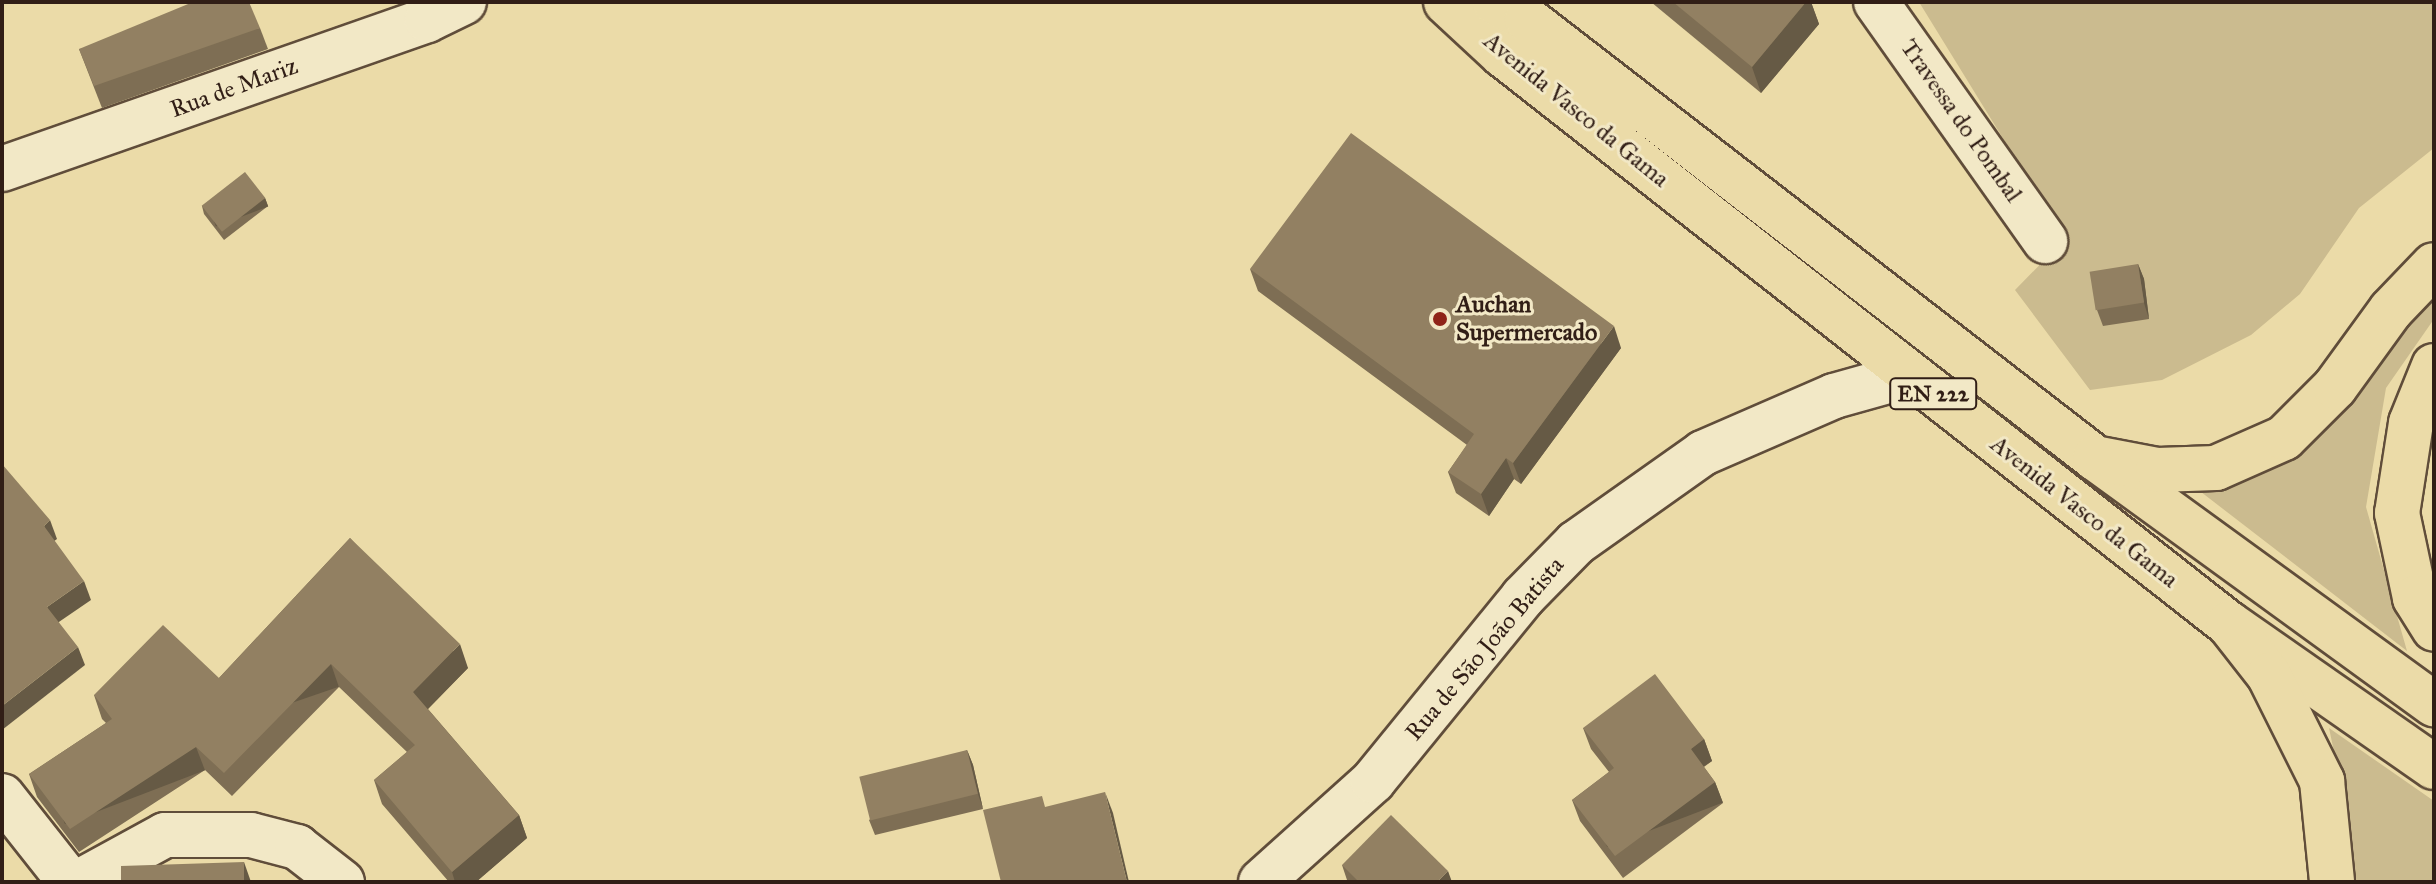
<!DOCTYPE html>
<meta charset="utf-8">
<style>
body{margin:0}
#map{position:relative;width:2436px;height:884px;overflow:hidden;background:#ebdba8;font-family:"IM FELL Great Primer",serif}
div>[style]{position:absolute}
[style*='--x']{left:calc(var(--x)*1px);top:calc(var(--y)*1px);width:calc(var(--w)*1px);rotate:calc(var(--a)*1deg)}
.green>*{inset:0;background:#cbbb8f}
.roads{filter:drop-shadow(2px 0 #604d3a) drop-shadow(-2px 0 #604d3a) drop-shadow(0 2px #604d3a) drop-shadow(0 -2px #604d3a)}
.street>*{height:44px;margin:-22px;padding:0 22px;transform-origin:22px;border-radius:22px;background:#f2e8c6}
.secondary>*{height:44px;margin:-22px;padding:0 22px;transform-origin:22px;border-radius:22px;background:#f2e8c6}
.primary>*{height:44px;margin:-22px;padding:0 22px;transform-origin:22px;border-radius:22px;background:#ebdba8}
.highway>*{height:44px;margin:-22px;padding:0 22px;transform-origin:22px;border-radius:22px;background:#ebdba8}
.wall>*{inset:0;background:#7e6e54}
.shaded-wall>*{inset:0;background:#665a45;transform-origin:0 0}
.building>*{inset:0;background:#928062;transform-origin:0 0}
.dots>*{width:22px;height:22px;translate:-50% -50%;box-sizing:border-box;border:4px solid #f2e8c6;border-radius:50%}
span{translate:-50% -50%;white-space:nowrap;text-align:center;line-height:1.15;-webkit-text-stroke:6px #f2e8c6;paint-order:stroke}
.shield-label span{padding:2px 6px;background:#f2e8c6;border:2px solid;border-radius:6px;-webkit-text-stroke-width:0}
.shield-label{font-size:22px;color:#311e16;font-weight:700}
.street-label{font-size:24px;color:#311e16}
.poi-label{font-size:24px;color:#311e16;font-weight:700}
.left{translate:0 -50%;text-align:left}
.frame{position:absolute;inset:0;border:4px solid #311e16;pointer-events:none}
</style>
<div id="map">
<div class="green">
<i style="clip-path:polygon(1919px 2px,2434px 2px,2434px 148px,2359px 208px,2300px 294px,2251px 335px,2162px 380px,2090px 390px,2015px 290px,2065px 239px)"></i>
<i style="clip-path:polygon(2434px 288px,2434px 319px,2386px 388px,2366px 507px,2407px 651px,2192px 485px)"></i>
<i style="clip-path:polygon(2329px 728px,2434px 801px,2434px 882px,2346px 882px,2351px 832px)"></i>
</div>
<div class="roads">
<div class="street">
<i style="--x:1876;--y:2;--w:293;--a:54.7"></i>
<i style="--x:2;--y:796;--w:110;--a:51.7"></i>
<i style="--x:79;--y:882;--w:98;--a:-28.7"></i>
<i style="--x:165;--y:835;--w:86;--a:0"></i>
<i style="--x:251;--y:835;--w:48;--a:14.6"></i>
<i style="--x:297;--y:847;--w:57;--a:37.9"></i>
<i style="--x:1261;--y:882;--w:151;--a:-42"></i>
<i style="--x:1373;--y:781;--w:237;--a:-50.8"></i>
<i style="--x:1523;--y:597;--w:76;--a:-45.5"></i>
<i style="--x:1576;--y:543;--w:156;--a:-35.3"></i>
<i style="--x:1703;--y:453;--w:143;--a:-23.5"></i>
<i style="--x:1834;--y:396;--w:78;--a:-15.6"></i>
</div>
<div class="secondary">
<i style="--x:2;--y:169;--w:450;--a:-19.3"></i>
<i style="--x:427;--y:20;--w:41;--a:-25.9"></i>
</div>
<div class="primary">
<i style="--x:1446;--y:2;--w:76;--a:42.9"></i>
<i style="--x:1502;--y:54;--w:924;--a:38.1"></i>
<i style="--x:2229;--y:624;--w:250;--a:34.9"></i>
<i style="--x:1495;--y:2;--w:36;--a:28"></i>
<i style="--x:1527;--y:19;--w:718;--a:37.7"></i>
<i style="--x:2095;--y:458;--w:419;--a:36"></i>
</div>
<div class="highway">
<i style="--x:2434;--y:366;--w:61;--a:112"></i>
<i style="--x:2411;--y:423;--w:91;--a:98.8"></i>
<i style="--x:2397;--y:513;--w:87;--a:78"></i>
<i style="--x:2415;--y:598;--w:36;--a:58"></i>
<i style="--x:2095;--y:458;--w:64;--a:10.8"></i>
<i style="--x:2158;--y:470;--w:58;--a:-2"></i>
<i style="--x:2216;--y:468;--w:74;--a:-23.8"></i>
<i style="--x:2284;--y:438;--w:72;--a:-45"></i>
<i style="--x:2335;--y:387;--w:95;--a:-54"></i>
<i style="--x:2391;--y:310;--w:62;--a:-46.3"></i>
<i style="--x:2229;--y:624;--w:65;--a:51.9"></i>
<i style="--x:2269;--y:675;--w:119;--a:63.4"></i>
<i style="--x:2322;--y:781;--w:101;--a:84.3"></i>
</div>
</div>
<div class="wall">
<i style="clip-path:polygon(1651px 2px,1811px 2px,1819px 24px,1761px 93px)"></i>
<i style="clip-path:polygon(260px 28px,268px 49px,102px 108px,79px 49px)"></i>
<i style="clip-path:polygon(265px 198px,268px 206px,224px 240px,204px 214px,202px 206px)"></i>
<i style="clip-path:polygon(2138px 264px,2144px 279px,2149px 319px,2103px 326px,2097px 310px)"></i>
<i style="clip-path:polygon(1250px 269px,1621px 348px,1521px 484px,1514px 479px,1489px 516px,1456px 493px,1448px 472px,1467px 445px,1258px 291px)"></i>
<i style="clip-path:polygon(350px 538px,468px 668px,428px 709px,519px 815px,527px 838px,476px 882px,449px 882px,382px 804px,374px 780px,407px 752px,339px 687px,232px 796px,205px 770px,79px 852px,37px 797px,29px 774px,106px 723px,102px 719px,94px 695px,219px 678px)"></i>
<i style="clip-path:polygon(1583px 728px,1704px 739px,1712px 761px,1704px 767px,1715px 782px,1723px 803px,1623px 878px,1580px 821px,1572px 800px,1609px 772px,1591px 749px)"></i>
<i style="clip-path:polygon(967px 750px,973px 765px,983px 809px,875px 835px,869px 820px)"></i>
<i style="clip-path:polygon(1342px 865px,1452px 882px,1349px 882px,1347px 880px)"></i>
</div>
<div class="shaded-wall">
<i style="clip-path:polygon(1806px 2px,1811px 2px,1819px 24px,1761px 93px,1752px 67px)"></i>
<i style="left:265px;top:198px;width:9px;height:56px;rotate:69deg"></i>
<i style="clip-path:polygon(2138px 264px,2144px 279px,2149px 319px,2144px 303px)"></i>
<i style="clip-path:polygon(1614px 326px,1621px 348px,1521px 484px,1513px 463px)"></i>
<i style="clip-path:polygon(1506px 458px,1514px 479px,1489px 516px,1481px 494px)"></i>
<i style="clip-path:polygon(50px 520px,57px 539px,50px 544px,44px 526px)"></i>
<i style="clip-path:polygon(84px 581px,91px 600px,53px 626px,47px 607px)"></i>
<i style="clip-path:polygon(460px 644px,468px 668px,422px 715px,413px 692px)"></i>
<i style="clip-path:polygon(78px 647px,85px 665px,2px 730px,2px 706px)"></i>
<i style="left:331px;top:664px;width:24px;height:153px;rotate:71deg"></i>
<i style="clip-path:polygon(1704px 739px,1712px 761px,1698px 770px,1691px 749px)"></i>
<i style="left:196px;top:747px;width:25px;height:150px;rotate:69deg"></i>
<i style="clip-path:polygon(967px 750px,973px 765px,983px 809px,978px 794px)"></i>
<i style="left:1715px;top:782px;width:22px;height:124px;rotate:69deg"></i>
<i style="clip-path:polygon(1105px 792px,1113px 813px,1129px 882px,1127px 882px)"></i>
<i style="clip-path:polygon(519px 815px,527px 838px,476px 882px,455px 882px,452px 872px)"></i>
<i style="clip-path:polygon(244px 862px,251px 882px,244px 882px)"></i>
<i style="clip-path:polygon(1448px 871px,1452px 882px,1437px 882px)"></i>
</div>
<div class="building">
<i style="clip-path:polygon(193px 2px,249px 2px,260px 28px,94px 86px,79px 49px)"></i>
<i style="clip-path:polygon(1673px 2px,1806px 2px,1752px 67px)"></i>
<i style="clip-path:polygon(1351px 133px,1614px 326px,1513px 463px,1506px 458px,1481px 494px,1448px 472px,1474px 434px,1250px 269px)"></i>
<i style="left:245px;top:172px;width:33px;height:55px;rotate:52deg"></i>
<i style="left:2138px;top:264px;width:39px;height:49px;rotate:81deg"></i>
<i style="clip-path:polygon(2px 464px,50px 520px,44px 526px,84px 581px,47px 607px,78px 647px,2px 706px)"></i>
<i style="clip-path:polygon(350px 538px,460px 644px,413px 692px,519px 815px,452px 872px,374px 780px,415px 745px,331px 664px,224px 773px,196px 747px,70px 829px,29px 774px,112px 719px,94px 695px,163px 625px,219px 678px)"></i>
<i style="clip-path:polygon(1655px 674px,1704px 739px,1691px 749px,1715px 782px,1615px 856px,1572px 800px,1614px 768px,1583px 728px)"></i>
<i style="left:967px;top:750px;width:45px;height:111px;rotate:76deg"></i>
<i style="clip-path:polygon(1105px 792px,1127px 882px,1001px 882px,983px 810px,1042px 796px,1045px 807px)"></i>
<i style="clip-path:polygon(1391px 815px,1448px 871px,1437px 882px,1359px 882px,1342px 865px)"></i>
<i style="clip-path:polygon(244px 862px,244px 882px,121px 882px,121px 866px)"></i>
</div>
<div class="dots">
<i style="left:1440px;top:319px;background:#8f2418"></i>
</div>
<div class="shield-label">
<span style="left:1933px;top:394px">EN 222</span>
</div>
<div class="street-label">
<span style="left:234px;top:88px;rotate:-20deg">Rua de Mariz</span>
<span style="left:1576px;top:110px;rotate:39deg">Avenida Vasco da Gama</span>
<span style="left:1961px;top:121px;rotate:55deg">Travessa do Pombal</span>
<span style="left:2084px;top:512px;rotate:38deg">Avenida Vasco da Gama</span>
<span style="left:1485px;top:649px;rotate:-50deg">Rua de São João Batista</span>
</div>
<div class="poi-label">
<span class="left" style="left:1456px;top:319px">Auchan<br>Supermercado</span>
</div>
<div class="frame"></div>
</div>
